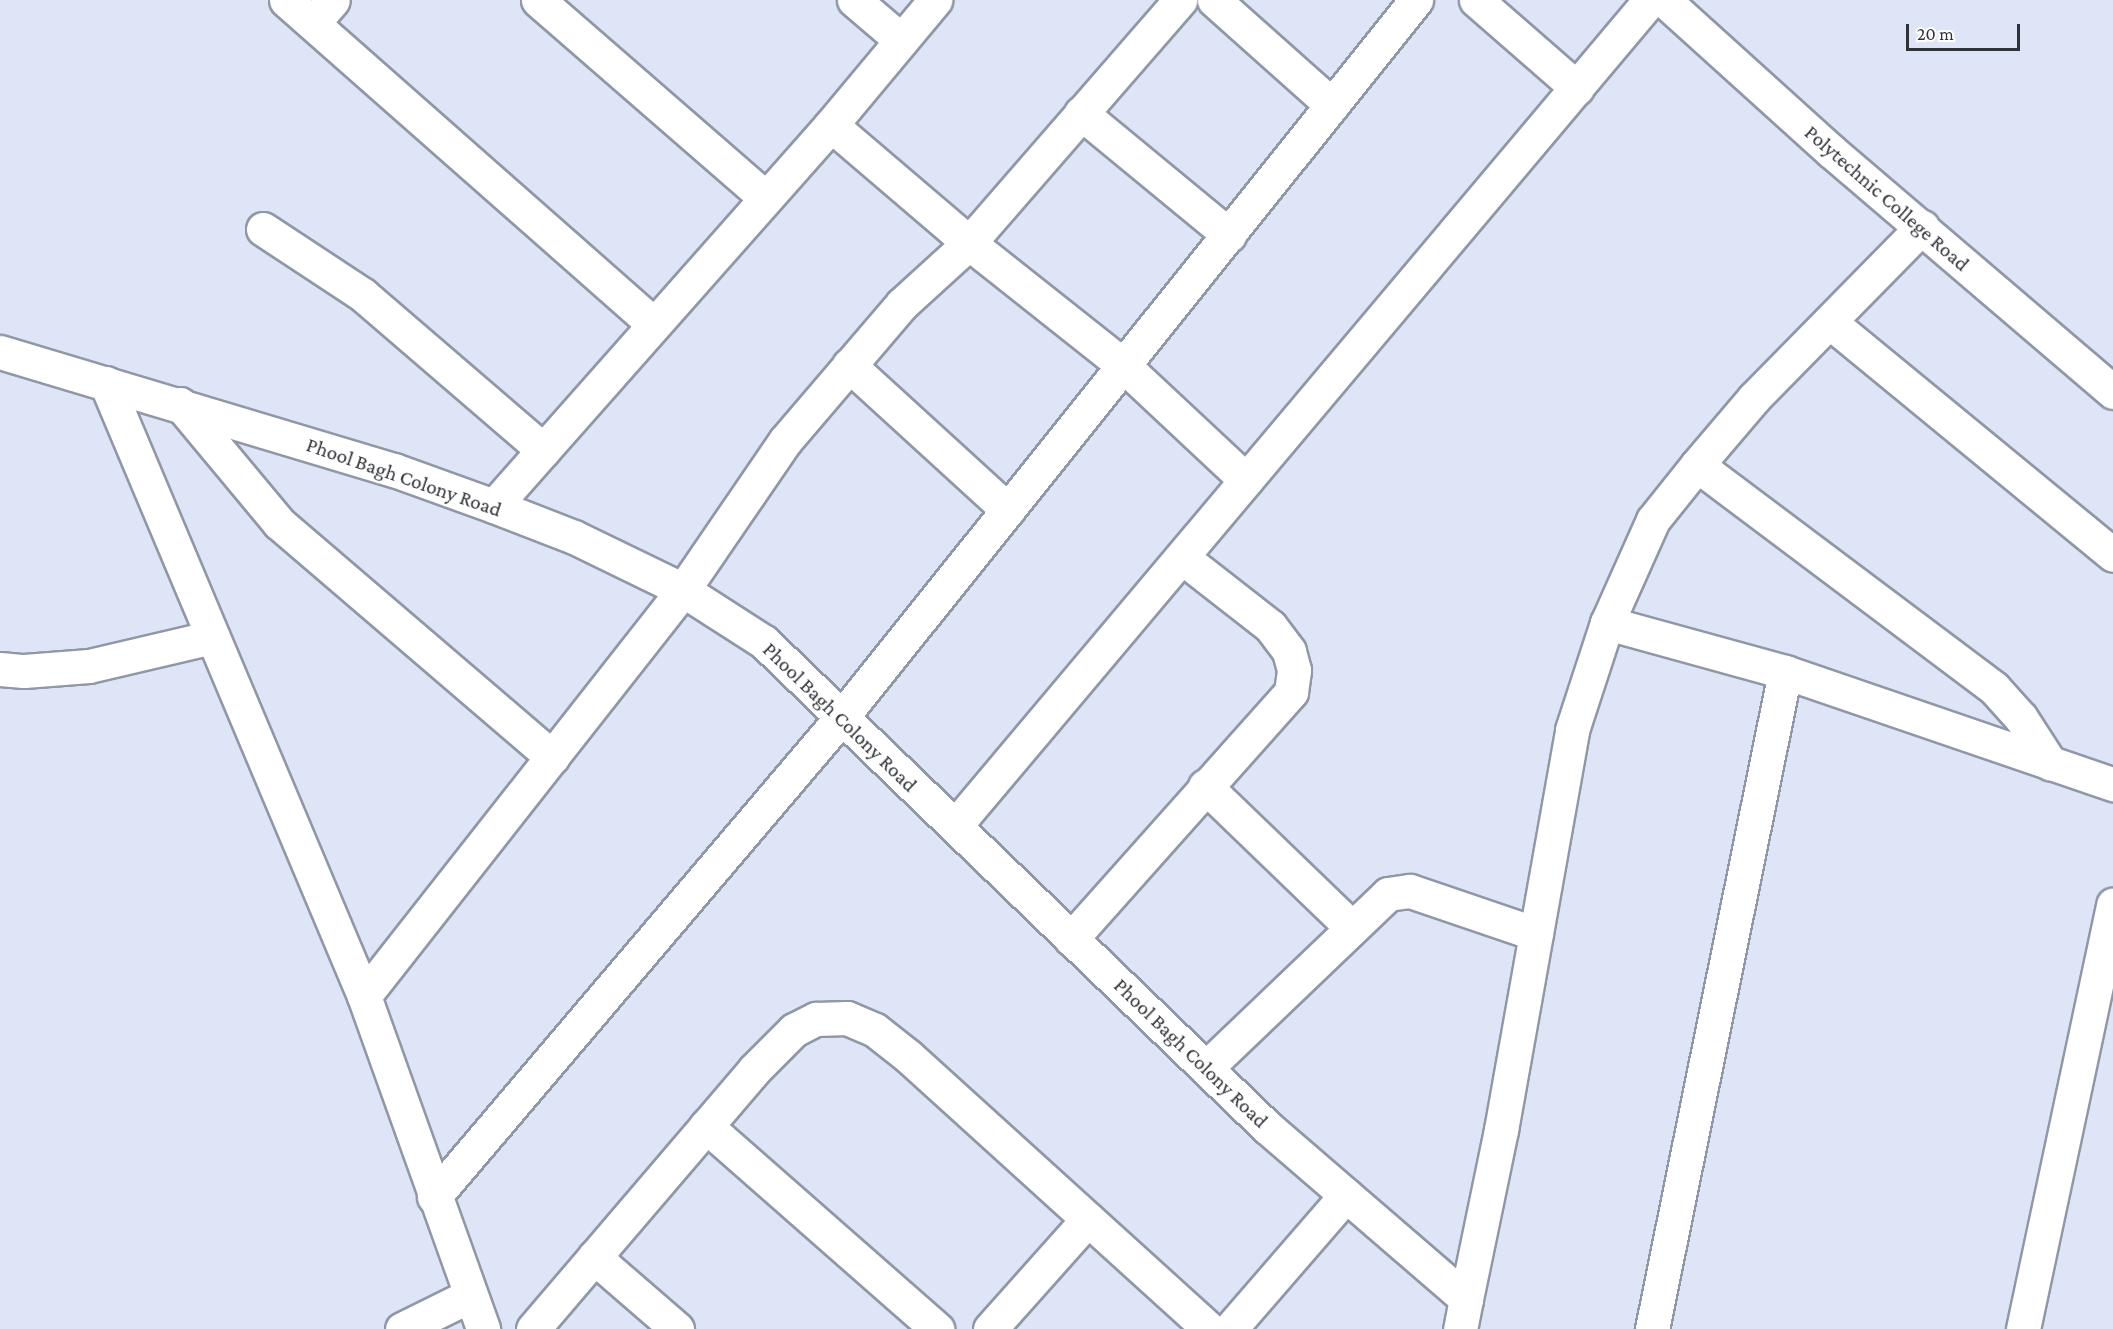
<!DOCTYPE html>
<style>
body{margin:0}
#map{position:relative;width:2113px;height:1329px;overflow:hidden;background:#dee5f6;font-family:"Crimson Pro",serif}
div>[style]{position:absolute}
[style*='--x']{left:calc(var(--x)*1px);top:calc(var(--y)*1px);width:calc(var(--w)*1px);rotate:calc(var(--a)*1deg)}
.roads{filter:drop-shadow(2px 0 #9097a6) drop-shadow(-2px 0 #9097a6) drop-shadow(0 2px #9097a6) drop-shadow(0 -2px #9097a6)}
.minor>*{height:33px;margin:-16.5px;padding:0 16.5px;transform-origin:16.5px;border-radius:16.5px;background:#fff}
.tertiary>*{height:33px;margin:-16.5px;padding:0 16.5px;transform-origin:16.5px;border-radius:16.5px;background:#fff}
span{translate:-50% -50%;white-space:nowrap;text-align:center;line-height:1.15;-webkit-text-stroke:4.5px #fff;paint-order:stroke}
.street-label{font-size:21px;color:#2f3238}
.scale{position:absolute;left:1906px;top:24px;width:114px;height:27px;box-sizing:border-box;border:3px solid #2f3238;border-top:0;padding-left:8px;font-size:18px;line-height:21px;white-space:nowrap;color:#2f3238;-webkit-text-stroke:4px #fff;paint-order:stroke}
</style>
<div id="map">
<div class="roads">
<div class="minor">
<i style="--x:286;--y:0;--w:490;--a:41.4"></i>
<i style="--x:538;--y:0;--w:302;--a:41"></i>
<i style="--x:854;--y:0;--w:62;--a:40.4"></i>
<i style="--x:1214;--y:0;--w:158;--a:41.7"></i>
<i style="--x:1476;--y:0;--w:134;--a:41.1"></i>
<i style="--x:313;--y:23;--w:30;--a:-49"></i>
<i style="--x:1081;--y:113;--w:192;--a:39.5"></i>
<i style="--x:831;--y:125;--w:182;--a:40.5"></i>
<i style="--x:969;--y:243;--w:198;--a:38.4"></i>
<i style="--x:1124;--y:366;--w:167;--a:43.1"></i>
<i style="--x:263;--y:229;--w:120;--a:33.4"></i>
<i style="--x:363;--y:295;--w:238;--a:40.7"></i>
<i style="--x:1831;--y:323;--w:365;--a:39.4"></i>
<i style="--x:849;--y:365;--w:215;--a:42.4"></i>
<i style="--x:106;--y:383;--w:665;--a:67.17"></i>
<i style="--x:364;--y:996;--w:354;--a:70.3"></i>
<i style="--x:180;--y:404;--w:155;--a:50.2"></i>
<i style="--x:279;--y:523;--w:360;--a:40.6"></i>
<i style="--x:1697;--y:465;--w:371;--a:36.9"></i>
<i style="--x:1994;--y:688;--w:40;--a:48"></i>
<i style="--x:2021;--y:718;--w:54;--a:57.2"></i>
<i style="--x:494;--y:506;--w:509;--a:-48.51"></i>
<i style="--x:831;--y:125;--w:163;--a:-50.2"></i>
<i style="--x:1607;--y:623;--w:185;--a:15.4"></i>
<i style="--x:1785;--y:672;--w:347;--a:18.9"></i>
<i style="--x:0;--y:669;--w:24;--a:5"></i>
<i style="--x:24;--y:671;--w:65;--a:-4.4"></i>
<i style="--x:89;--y:666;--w:127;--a:-13.2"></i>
<i style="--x:1205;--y:786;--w:203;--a:44"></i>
<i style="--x:955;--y:826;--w:1079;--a:-49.92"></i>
<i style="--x:1071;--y:939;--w:331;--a:-48.3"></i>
<i style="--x:1291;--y:692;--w:22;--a:-82"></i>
<i style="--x:1294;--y:670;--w:20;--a:-105"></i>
<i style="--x:1289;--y:651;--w:31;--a:-127"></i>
<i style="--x:1270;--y:626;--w:110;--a:-142"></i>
<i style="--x:364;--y:996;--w:516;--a:-51.84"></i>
<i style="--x:683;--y:590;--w:181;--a:-55.6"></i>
<i style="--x:785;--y:441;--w:180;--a:-49.5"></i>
<i style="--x:902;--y:304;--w:91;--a:-42.3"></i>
<i style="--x:969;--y:243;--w:322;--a:-49"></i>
<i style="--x:1206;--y:1068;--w:252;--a:-43.7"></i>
<i style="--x:1388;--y:894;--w:22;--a:-8"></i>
<i style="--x:1410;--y:891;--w:133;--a:18.8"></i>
<i style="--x:706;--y:1126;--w:308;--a:41.3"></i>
<i style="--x:434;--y:1197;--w:629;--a:-49.65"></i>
<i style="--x:841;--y:718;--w:920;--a:-51.31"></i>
<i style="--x:594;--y:1257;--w:110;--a:40.9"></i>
<i style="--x:1466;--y:1299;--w:173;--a:-78.3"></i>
<i style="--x:1501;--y:1130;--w:406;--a:-79.9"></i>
<i style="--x:1572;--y:730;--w:113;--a:-71.9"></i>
<i style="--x:1607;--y:623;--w:113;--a:-65.9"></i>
<i style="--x:1653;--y:520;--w:70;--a:-51.3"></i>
<i style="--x:1697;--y:465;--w:88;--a:-49.6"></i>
<i style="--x:1754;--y:398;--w:240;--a:-45.5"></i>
<i style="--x:402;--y:1329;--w:75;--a:-26.2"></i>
<i style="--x:533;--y:1329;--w:340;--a:-49.5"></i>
<i style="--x:754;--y:1070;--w:57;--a:-45"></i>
<i style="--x:794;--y:1030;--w:25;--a:-27"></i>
<i style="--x:816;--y:1019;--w:31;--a:-2"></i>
<i style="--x:847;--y:1018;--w:30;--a:23"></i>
<i style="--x:875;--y:1030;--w:42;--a:38.2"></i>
<i style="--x:908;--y:1056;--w:406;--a:42.2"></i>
<i style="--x:990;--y:1329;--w:147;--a:-48.3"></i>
<i style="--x:1230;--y:1329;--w:177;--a:-49.1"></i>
<i style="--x:1652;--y:1329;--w:670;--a:-78.56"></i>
<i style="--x:2023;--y:1329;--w:434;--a:-78"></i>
</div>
<div class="tertiary">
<i style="--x:1664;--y:0;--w:225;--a:42.1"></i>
<i style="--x:1831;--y:151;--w:371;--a:40.5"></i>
<i style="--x:0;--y:352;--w:411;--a:16.7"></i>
<i style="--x:394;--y:470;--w:106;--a:19.8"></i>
<i style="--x:494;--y:506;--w:86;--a:21.2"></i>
<i style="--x:574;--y:537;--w:121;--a:25.9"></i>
<i style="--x:683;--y:590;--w:96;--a:32.7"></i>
<i style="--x:764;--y:642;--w:699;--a:43.96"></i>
<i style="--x:1267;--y:1127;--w:263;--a:40.8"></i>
<i style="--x:1466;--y:1299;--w:31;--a:101"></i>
</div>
</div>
<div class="street-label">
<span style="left:1887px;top:198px;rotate:41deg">Polytechnic College Road</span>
<span style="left:404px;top:477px;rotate:19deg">Phool Bagh Colony Road</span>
<span style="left:840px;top:717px;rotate:44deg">Phool Bagh Colony Road</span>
<span style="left:1191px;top:1053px;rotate:44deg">Phool Bagh Colony Road</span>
</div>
<div class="scale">20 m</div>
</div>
